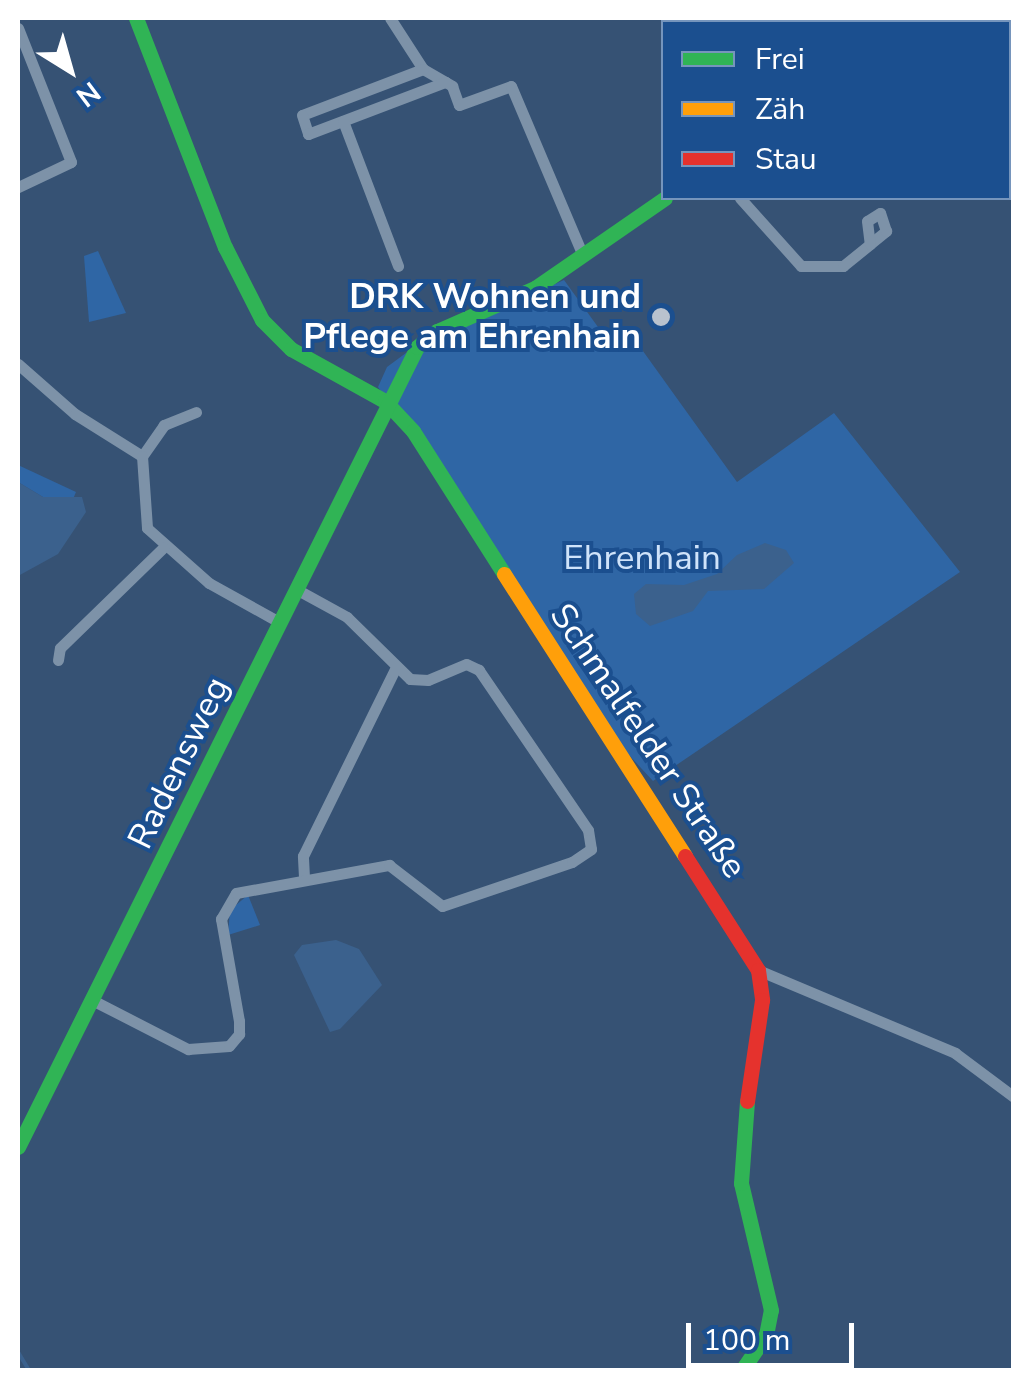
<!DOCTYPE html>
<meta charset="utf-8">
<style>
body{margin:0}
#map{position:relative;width:1031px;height:1388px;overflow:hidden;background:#365274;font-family:"Nunito Sans",sans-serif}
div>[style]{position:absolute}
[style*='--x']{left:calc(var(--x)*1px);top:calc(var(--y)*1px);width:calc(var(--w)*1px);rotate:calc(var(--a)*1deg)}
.green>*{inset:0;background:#2f66a5}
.water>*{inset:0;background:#3b618d}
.stream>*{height:4px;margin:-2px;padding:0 2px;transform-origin:2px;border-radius:2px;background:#3b618d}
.street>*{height:11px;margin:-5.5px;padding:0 5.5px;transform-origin:5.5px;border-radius:5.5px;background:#7d92a8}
.fast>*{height:15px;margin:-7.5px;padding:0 7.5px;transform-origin:7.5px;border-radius:7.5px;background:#30b455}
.slow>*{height:15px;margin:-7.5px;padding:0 7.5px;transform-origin:7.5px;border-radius:7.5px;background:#ff9f0a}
.jam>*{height:15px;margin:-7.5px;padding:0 7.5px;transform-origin:7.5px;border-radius:7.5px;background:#e5322d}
.dots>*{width:28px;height:28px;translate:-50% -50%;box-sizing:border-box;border:5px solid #1b4f8f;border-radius:50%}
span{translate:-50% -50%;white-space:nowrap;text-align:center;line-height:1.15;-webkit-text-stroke:8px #1b4f8f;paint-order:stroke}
.poi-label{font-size:35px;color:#fff;font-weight:700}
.right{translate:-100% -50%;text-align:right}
.park-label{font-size:35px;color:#cfe3fa}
.street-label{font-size:35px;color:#fff}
.frame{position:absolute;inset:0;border:20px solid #fff;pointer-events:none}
.legend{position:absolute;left:661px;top:20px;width:350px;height:180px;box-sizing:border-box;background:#1b4f8f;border:2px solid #7695bc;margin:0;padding:12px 18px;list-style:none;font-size:30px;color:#fff}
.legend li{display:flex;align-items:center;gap:20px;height:50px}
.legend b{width:50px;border:2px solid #7695bc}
.north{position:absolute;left:20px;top:20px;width:100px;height:100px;-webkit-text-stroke:8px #1b4f8f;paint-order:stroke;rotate:143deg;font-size:28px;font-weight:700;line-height:40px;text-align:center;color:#fff}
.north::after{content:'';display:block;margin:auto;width:35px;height:45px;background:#fff;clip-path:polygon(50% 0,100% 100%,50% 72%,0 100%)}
.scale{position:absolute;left:686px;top:1323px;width:168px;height:45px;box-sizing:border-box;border:5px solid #fff;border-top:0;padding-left:12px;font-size:30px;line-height:35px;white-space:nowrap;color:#fff;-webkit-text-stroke:8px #1b4f8f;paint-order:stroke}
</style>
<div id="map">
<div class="green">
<i style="clip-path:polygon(98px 251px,126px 313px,89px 322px,84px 256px)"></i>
<i style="clip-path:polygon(564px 280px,611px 345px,630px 333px,737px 482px,834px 413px,960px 572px,653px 781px,616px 741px,378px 387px,387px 367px,410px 350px)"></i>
<i style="clip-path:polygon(18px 465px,76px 492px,73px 499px,43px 497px,18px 482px)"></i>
<i style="clip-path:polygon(248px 895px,260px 925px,228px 935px,230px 910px)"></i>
</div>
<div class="water">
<i style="clip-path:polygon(18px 482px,43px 497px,82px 497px,86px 512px,58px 554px,18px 576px)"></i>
<i style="clip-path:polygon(765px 543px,786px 550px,794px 563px,764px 589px,708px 591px,693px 611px,650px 626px,636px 614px,634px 594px,646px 584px,684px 585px,717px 574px,737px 555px)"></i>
<i style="clip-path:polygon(336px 940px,359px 949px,382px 985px,340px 1029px,330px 1032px,294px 955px,302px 945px)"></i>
</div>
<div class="stream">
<i style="--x:18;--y:1352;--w:21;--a:59"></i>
</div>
<div class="street">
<i style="--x:390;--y:18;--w:61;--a:57.1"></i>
<i style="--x:423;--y:69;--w:34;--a:30"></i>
<i style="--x:452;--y:86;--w:20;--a:70"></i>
<i style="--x:459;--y:105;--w:55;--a:-20.1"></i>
<i style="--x:511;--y:86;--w:185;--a:67"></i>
<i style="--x:791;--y:18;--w:5;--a:53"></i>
<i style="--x:960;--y:22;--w:10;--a:-24"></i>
<i style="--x:1008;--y:24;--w:20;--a:72"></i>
<i style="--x:18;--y:28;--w:144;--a:68.4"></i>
<i style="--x:71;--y:162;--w:59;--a:154.7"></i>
<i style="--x:423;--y:69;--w:129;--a:159.2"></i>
<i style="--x:302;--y:115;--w:20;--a:72"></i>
<i style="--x:308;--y:134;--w:147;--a:-20.8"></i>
<i style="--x:343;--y:121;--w:155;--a:69.2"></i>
<i style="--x:740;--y:198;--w:91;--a:48.1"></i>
<i style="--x:801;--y:266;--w:42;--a:0"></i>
<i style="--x:843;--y:266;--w:35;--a:-39"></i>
<i style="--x:870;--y:244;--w:21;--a:-39"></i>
<i style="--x:886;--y:231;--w:19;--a:-108"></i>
<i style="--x:880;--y:213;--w:15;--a:148"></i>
<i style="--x:867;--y:221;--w:23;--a:83"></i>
<i style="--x:18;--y:364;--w:76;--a:41.3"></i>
<i style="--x:75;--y:414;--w:79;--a:32.1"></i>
<i style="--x:196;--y:412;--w:35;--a:158"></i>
<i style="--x:164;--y:425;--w:38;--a:125"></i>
<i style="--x:142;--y:456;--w:72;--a:86"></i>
<i style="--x:147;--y:528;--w:83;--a:41.6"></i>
<i style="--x:209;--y:583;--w:82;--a:29.1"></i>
<i style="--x:58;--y:660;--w:12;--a:-81"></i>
<i style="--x:60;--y:648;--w:144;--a:-44.2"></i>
<i style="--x:304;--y:877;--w:21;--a:-93"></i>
<i style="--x:303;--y:856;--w:208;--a:-63.8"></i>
<i style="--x:758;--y:970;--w:214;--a:22.8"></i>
<i style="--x:955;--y:1053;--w:74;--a:36.7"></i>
<i style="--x:94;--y:1001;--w:106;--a:27.1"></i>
<i style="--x:188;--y:1049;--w:41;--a:-4.2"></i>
<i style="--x:229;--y:1046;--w:16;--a:-50"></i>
<i style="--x:239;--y:1034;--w:13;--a:-90"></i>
<i style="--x:239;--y:1021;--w:104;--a:-100"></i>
<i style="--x:221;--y:919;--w:30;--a:-60"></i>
<i style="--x:236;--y:893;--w:156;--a:-10.4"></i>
<i style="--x:389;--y:865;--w:67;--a:37.7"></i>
<i style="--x:442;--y:906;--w:137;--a:-18.7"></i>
<i style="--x:572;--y:862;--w:23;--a:-34"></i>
<i style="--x:591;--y:849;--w:19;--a:-99"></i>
<i style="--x:588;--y:830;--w:194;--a:-124.3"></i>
<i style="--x:479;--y:670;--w:14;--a:-155"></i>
<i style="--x:466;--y:664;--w:41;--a:157.2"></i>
<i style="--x:428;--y:680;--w:18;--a:-177"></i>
<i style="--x:410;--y:679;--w:88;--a:-135.5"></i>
<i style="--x:347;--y:617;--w:58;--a:-151.2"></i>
</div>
<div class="fast">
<i style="--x:136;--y:18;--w:246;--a:68.8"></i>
<i style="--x:225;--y:247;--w:82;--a:63.1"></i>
<i style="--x:262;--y:320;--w:41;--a:45"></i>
<i style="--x:291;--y:349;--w:107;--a:29"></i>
<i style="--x:385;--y:401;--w:41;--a:47"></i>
<i style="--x:413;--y:431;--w:169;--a:57.5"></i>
<i style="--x:18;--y:1147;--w:894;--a:-63.49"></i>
<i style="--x:417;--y:347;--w:26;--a:-39"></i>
<i style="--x:437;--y:331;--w:107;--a:-23.7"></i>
<i style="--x:535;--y:288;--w:158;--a:-34.7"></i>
<i style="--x:742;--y:1370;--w:42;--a:-55.6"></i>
<i style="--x:766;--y:1335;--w:25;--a:-79"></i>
<i style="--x:771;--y:1310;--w:130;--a:-103.3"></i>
<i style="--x:741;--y:1183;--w:82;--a:-85.8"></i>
</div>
<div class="slow">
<i style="--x:504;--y:574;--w:335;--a:57.3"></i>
</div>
<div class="jam">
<i style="--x:685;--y:856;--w:135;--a:57.4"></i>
<i style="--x:758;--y:970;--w:30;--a:82"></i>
<i style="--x:762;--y:1000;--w:102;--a:98.4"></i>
</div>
<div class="dots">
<i style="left:661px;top:317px;background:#b9c2ce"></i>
</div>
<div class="poi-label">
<span class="right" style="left:641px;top:317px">DRK Wohnen und<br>Pflege am Ehrenhain</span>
</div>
<div class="park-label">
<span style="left:642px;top:558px">Ehrenhain</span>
</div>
<div class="street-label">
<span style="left:648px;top:741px;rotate:56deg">Schmalfelder Straße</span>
<span style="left:179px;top:763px;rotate:-64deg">Radensweg</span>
</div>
<div class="frame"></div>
<ul class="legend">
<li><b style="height:12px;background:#30b455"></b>Frei</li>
<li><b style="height:12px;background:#ff9f0a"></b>Zäh</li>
<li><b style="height:12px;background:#e5322d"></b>Stau</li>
</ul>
<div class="north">N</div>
<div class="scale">100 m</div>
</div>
